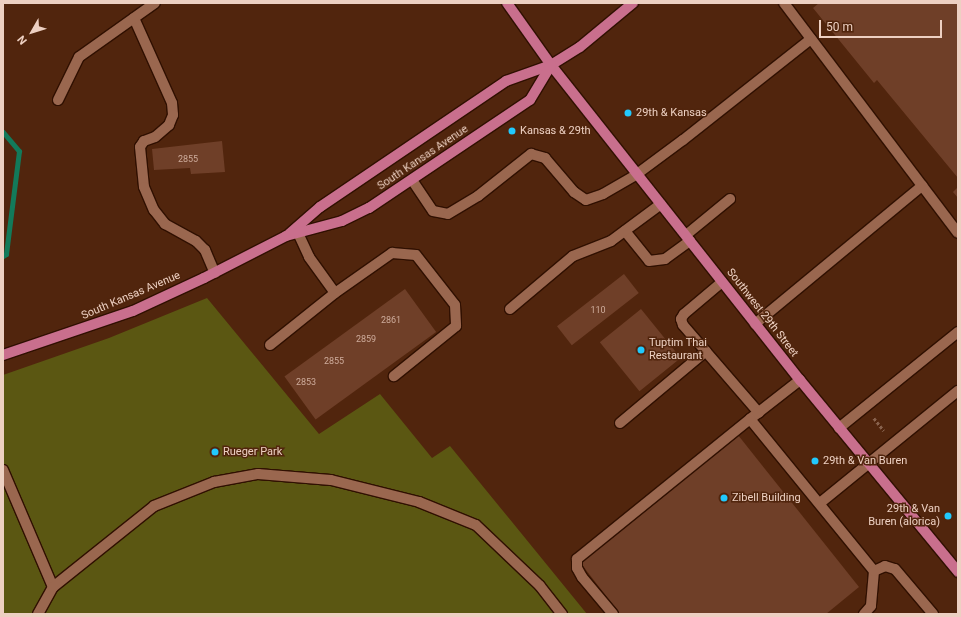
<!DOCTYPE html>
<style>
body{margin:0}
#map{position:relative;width:961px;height:617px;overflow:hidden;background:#51250d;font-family:Roboto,sans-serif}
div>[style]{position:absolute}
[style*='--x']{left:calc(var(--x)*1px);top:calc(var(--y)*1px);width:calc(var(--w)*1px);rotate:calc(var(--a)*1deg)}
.green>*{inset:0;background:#5b5712}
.stream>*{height:5px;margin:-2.5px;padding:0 2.5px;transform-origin:2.5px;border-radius:2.5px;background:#137a5a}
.building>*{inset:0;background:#6f3f28;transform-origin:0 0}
.path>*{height:2.5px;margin-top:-1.25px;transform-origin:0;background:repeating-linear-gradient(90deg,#88624d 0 3px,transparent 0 5px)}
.roads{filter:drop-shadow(1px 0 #301001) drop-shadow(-1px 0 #301001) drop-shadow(0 1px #301001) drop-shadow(0 -1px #301001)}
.minor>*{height:10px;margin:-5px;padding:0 5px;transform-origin:5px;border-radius:5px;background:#9a674f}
.major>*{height:10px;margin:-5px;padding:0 5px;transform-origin:5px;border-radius:5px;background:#c96f8d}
.dots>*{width:11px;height:11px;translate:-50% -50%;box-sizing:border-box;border:2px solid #51250d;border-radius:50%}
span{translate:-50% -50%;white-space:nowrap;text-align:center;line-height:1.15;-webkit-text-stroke:3px #51250d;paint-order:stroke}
.number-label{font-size:9px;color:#ceac9c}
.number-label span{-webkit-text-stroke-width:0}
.poi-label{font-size:11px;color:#edd0c2}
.left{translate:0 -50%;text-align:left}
.right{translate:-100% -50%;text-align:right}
.street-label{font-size:11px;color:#edd0c2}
.frame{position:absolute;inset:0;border:4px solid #edd0c2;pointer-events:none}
.north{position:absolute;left:12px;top:12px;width:40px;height:40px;-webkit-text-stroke:3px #51250d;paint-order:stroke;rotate:231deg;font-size:11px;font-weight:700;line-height:16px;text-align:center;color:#edd0c2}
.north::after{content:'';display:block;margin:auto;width:14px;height:18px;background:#edd0c2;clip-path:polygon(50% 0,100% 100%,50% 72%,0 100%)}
.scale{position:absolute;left:819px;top:20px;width:123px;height:18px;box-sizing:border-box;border:2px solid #edd0c2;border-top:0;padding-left:5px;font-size:12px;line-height:14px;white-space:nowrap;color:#edd0c2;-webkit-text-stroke:3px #51250d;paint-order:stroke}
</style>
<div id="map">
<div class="green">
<i style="clip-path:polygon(207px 298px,319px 434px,380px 394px,432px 458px,450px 446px,587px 614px,3px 614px,3px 375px,109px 338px)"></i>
</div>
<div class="stream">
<i style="--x:3;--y:132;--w:25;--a:50"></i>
<i style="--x:19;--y:151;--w:104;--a:97.2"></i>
<i style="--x:6;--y:254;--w:4;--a:146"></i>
</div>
<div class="building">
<i style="clip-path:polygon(819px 3px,958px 3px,958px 178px,877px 80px,874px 83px,813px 8px)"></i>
<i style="clip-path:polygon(222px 141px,225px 172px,191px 174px,190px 168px,154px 170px,152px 149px)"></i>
<i style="clip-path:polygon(958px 187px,958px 198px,953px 192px)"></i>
<i style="left:624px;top:274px;width:24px;height:85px;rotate:52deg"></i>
<i style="left:405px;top:289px;width:53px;height:149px;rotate:54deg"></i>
<i style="left:641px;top:309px;width:63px;height:53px;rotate:51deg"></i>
<i style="clip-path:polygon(738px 435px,859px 587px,826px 614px,620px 614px,579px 561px)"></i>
</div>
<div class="path">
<i style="--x:874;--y:418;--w:16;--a:52"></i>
</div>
<div class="roads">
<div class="minor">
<i style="--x:784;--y:3;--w:288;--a:52.9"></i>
<i style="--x:134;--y:18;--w:93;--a:65.9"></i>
<i style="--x:172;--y:103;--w:12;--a:85"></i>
<i style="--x:173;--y:115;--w:11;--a:112"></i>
<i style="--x:169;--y:125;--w:18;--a:139"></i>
<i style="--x:155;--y:137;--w:12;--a:160"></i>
<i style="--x:144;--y:141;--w:7;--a:124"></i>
<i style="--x:140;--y:147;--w:40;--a:84.3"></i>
<i style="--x:144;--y:187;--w:25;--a:67"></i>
<i style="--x:154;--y:210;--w:18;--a:52"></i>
<i style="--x:165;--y:224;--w:35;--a:29"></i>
<i style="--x:196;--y:241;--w:13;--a:45"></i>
<i style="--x:205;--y:250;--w:25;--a:67"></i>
<i style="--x:58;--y:100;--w:48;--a:-64"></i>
<i style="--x:79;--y:57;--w:93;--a:-35.4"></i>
<i style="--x:412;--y:180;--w:37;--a:56"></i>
<i style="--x:433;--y:211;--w:15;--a:11"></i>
<i style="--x:448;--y:214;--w:35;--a:-31"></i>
<i style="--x:478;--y:196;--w:68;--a:-38.4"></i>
<i style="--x:531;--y:154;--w:15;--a:16"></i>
<i style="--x:545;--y:158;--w:45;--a:49.5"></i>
<i style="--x:574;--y:192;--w:14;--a:34"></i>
<i style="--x:586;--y:200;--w:18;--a:-19"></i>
<i style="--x:603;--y:194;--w:39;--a:-30"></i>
<i style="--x:637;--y:174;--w:57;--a:-36.5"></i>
<i style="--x:683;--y:140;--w:163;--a:-38.3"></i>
<i style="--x:625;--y:231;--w:38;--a:51"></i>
<i style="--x:649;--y:261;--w:16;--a:-7"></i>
<i style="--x:665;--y:259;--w:31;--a:-36"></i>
<i style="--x:298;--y:233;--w:26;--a:65"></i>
<i style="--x:309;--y:257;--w:44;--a:54.2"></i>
<i style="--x:335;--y:293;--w:70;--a:-35.1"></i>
<i style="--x:392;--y:253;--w:24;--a:5"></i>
<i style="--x:416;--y:255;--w:63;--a:52"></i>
<i style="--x:455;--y:305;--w:21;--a:87"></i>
<i style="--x:456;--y:326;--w:80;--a:141.1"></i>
<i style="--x:686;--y:235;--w:57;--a:-39.3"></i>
<i style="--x:722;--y:282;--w:50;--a:139.9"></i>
<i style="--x:684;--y:314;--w:6;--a:121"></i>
<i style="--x:681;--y:319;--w:6;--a:72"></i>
<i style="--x:683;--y:325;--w:116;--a:49.2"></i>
<i style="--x:510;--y:309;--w:82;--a:-40.1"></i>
<i style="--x:573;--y:256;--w:41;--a:-21.5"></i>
<i style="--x:611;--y:241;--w:62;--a:-36.5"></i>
<i style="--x:755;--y:324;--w:217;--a:-39.6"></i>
<i style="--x:270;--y:345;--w:83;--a:-38.7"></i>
<i style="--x:800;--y:380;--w:63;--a:142"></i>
<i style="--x:750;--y:419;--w:196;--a:50.8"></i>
<i style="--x:874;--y:571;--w:35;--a:95"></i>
<i style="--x:871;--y:606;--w:11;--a:131"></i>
<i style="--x:620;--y:423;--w:112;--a:-39.9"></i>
<i style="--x:839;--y:428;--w:153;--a:-38.9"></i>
<i style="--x:3;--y:470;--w:127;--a:66.9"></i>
<i style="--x:820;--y:503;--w:178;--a:-39.1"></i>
<i style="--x:874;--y:571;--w:12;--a:-24"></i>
<i style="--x:885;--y:566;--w:10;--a:17"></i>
<i style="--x:895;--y:569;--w:59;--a:49.8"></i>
<i style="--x:38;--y:614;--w:31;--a:-61"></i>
<i style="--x:53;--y:587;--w:129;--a:-38.7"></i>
<i style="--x:154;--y:506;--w:65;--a:-21.8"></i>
<i style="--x:214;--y:482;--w:45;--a:-10.3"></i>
<i style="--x:258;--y:474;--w:73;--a:4.7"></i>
<i style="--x:331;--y:480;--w:91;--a:14"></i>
<i style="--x:419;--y:502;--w:61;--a:22"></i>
<i style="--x:476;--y:525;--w:88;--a:43.6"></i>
<i style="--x:540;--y:586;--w:36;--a:52"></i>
<i style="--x:613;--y:614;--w:48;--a:-130"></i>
<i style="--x:582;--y:577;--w:10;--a:-119"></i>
<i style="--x:577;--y:568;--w:9;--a:-90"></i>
<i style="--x:577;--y:559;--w:223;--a:-39"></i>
</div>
<div class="major">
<i style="--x:507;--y:3;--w:76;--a:54.6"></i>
<i style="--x:551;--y:65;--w:402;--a:51.7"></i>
<i style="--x:800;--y:380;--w:249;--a:50.5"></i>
<i style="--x:289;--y:234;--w:41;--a:-41.1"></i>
<i style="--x:320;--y:207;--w:225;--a:-34.1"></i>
<i style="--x:506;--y:81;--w:48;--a:-19.6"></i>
<i style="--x:551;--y:65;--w:34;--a:-32"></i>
<i style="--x:580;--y:47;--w:69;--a:-39.7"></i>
<i style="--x:3;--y:355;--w:137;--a:-18.7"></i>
<i style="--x:133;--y:311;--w:78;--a:-24.9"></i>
<i style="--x:204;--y:278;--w:92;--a:-27.1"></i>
<i style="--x:286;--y:236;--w:58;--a:-15"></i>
<i style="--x:342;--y:221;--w:30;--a:-26"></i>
<i style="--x:369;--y:208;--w:194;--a:-33.9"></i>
<i style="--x:530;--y:100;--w:41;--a:-59"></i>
</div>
</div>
<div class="dots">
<i style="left:628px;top:113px;background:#21c9fd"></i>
<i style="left:512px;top:131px;background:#21c9fd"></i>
<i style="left:641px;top:350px;background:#21c9fd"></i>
<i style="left:215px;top:452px;background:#21c9fd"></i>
<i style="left:815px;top:461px;background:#21c9fd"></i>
<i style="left:724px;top:498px;background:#21c9fd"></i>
<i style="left:948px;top:516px;background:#21c9fd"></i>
</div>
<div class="number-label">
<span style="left:188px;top:159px">2855</span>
<span style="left:598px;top:310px">110</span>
<span style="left:391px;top:320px">2861</span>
<span style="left:366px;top:339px">2859</span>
<span style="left:334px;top:361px">2855</span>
<span style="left:306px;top:382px">2853</span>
</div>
<div class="poi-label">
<span class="left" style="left:636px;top:113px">29th &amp; Kansas</span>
<span class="left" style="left:520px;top:131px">Kansas &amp; 29th</span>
<span class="left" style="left:649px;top:350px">Tuptim Thai<br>Restaurant</span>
<span class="left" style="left:223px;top:452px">Rueger Park</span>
<span class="left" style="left:823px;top:461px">29th &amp; Van Buren</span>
<span class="left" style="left:732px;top:498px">Zibell Building</span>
<span class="right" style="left:940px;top:516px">29th &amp; Van<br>Buren (alorica)</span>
</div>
<div class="street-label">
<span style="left:423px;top:158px;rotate:-34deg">South Kansas Avenue</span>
<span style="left:131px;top:296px;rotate:-23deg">South Kansas Avenue</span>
<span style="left:762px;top:313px;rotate:52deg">Southwest 29th Street</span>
</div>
<div class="frame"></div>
<div class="north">N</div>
<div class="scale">50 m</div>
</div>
